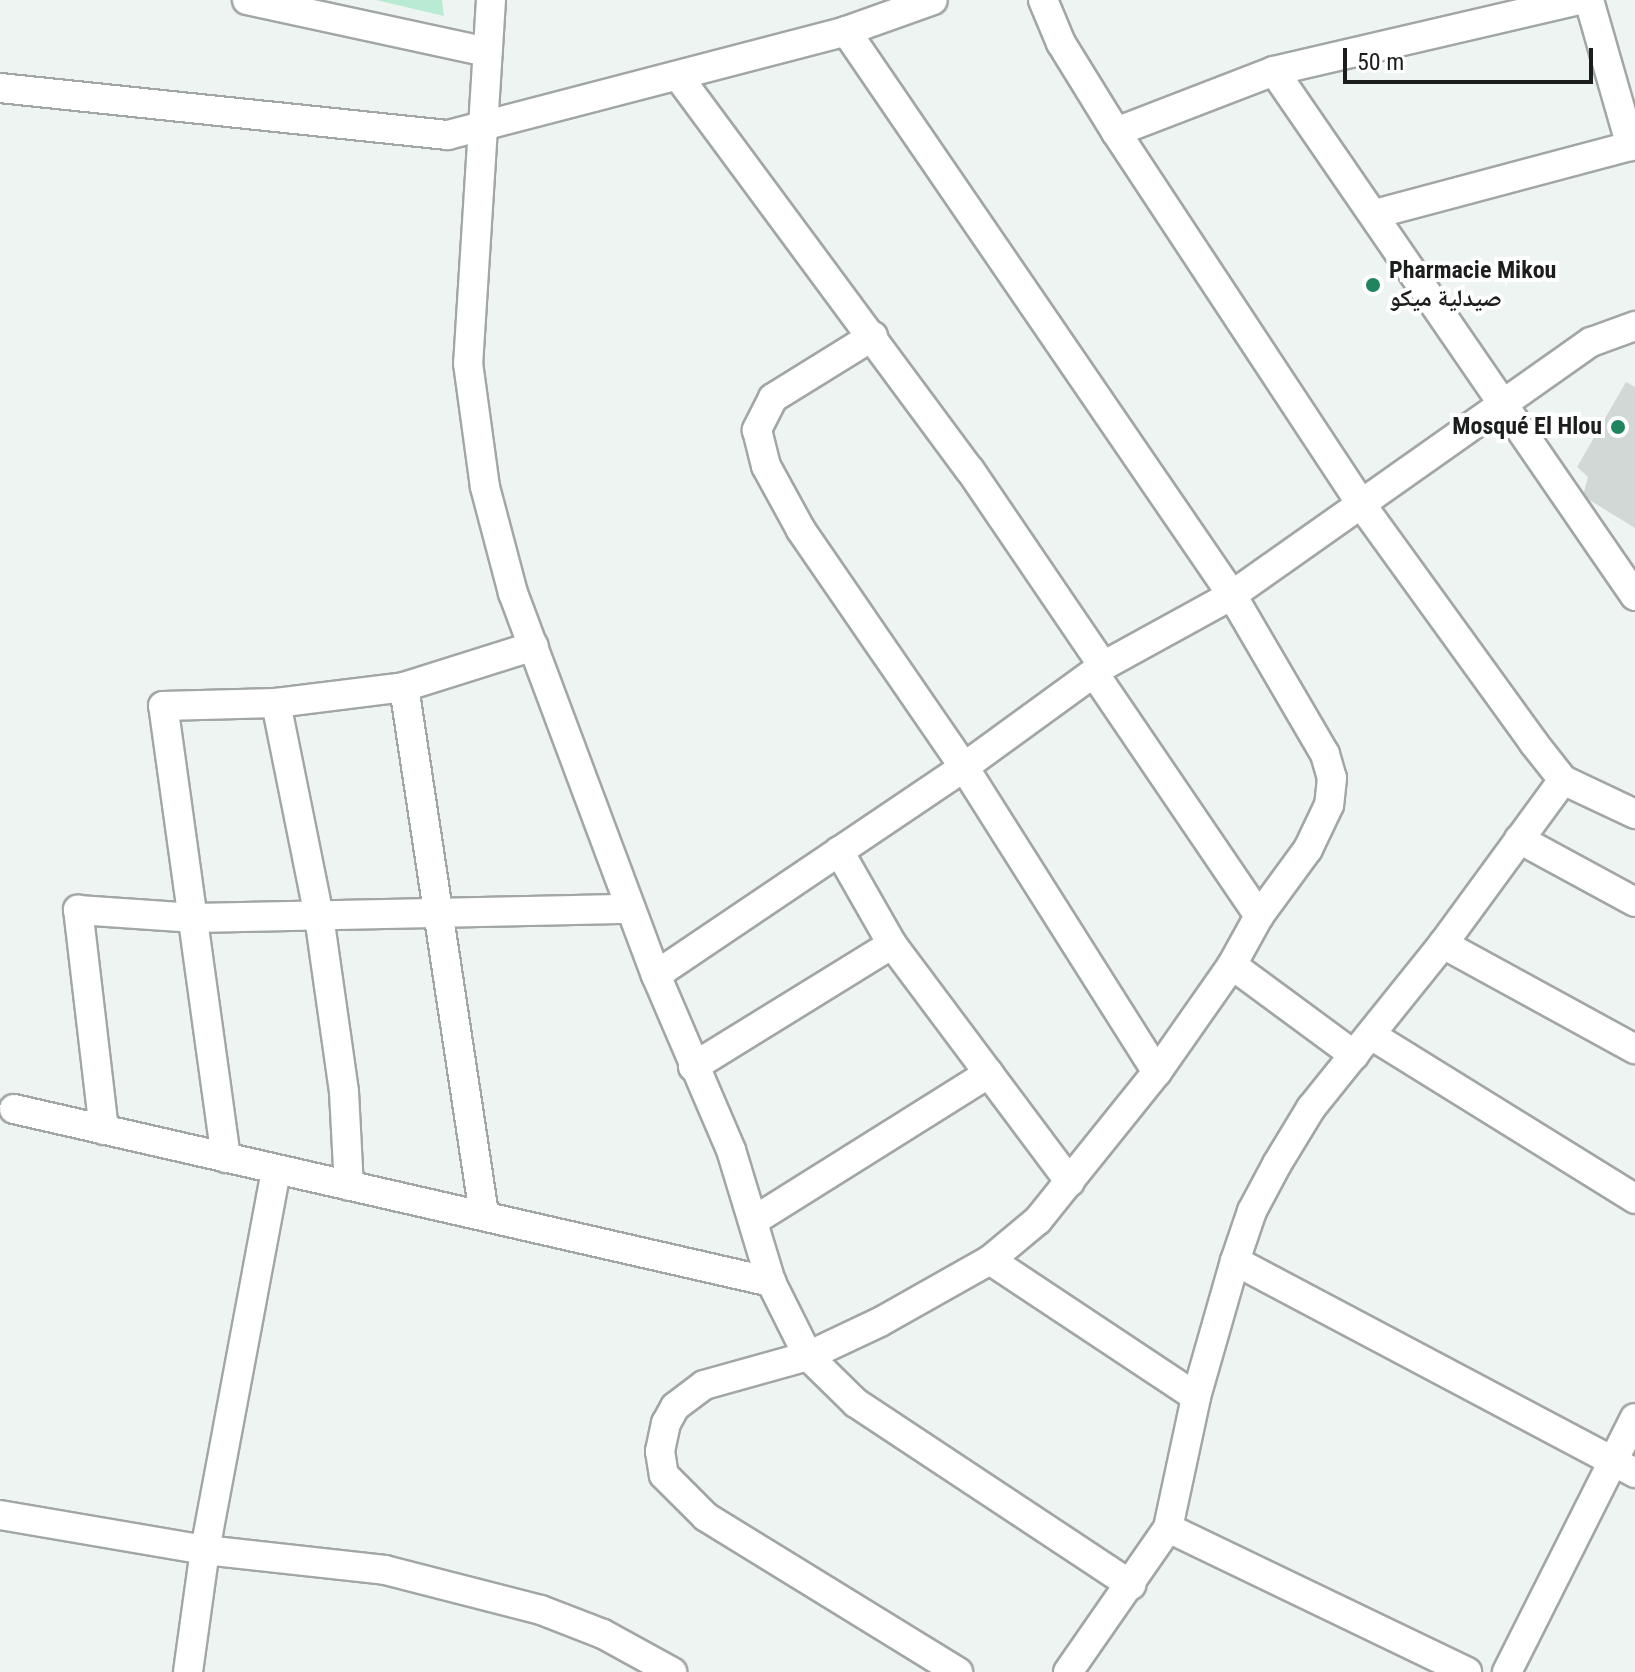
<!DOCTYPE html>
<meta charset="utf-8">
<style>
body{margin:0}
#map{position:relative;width:1635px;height:1672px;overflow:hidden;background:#eef4f1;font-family:"Roboto Condensed","Noto Naskh Arabic",sans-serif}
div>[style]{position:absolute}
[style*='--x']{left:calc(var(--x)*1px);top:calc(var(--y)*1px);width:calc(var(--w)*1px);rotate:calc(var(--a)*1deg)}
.green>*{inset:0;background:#b8ebd1}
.building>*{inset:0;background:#d2d8d5}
.roads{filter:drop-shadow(2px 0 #a2a7a4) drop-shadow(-2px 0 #a2a7a4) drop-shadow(0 2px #a2a7a4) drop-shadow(0 -2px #a2a7a4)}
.minor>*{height:28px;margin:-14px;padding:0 14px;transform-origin:14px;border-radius:14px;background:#fff}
.dots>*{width:22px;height:22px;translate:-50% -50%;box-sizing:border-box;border:4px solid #fff;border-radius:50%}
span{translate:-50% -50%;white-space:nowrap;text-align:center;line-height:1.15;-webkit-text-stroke:8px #fff;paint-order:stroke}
.poi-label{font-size:24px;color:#1c1e1d;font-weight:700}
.left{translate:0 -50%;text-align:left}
.right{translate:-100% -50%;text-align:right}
.scale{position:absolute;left:1343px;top:48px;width:250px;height:36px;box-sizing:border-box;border:4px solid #1c1e1d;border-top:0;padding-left:10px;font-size:24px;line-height:28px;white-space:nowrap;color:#1c1e1d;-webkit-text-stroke:6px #fff;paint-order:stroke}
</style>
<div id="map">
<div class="green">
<i style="clip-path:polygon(376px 0,442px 0,444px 16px)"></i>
</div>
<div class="building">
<i style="clip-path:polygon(1626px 382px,1635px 387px,1635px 528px,1583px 496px,1588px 477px,1577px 467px)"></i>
</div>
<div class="roads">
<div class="minor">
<i style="--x:247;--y:0;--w:246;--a:12.2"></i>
<i style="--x:491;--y:0;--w:364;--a:93.6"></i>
<i style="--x:468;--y:363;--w:125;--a:82.2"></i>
<i style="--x:485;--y:487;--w:110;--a:75.2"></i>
<i style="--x:513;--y:593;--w:408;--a:69.5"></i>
<i style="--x:656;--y:975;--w:190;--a:66.8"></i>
<i style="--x:731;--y:1150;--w:138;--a:73.1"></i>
<i style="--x:771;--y:1282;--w:83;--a:63.4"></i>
<i style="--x:808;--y:1356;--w:67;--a:44.4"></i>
<i style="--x:856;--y:1403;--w:330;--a:33.5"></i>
<i style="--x:1043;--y:0;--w:47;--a:67.3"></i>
<i style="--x:1061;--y:43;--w:105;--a:58.3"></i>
<i style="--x:1116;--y:132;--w:445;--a:56.6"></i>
<i style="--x:1361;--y:504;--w:294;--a:54.1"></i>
<i style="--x:1533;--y:742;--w:48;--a:51.7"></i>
<i style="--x:1563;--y:780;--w:80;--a:25.3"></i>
<i style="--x:1589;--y:0;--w:152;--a:74"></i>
<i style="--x:846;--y:31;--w:683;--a:55.61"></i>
<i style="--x:1232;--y:595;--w:184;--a:59.7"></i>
<i style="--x:1325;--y:754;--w:25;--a:74"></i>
<i style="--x:1332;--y:778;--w:27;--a:96"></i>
<i style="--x:1329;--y:805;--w:49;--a:115.5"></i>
<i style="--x:1308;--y:849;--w:83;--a:126.2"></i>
<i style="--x:1259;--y:916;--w:56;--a:118.9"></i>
<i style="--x:1232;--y:965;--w:131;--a:125"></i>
<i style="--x:1157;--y:1072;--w:190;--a:128.8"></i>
<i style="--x:1038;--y:1220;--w:62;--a:140.2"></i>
<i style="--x:990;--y:1260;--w:126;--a:150.6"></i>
<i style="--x:880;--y:1322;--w:80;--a:154.7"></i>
<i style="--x:808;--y:1356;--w:108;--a:164.4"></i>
<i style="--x:704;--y:1385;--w:36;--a:143"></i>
<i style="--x:675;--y:1407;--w:18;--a:119"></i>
<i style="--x:666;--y:1423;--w:29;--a:102"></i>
<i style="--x:660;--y:1451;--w:24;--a:81"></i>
<i style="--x:664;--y:1475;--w:59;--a:45"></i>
<i style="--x:706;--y:1517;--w:296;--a:31.6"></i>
<i style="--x:1274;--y:71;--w:637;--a:55.49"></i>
<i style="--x:678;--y:76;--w:490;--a:53.5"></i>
<i style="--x:970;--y:470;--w:237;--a:55.8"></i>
<i style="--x:0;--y:88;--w:450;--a:6"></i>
<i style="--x:448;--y:135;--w:411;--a:-14.6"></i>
<i style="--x:846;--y:31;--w:92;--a:-19.6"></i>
<i style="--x:1116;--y:132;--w:169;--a:-21.1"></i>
<i style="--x:1274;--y:71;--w:313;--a:-13.1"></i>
<i style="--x:1375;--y:214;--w:269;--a:-14.9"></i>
<i style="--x:873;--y:336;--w:118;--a:148.2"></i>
<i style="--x:773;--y:398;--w:36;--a:117"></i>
<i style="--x:757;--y:430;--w:37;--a:76"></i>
<i style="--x:766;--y:466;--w:73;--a:61.3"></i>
<i style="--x:801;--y:530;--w:288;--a:55.5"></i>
<i style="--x:964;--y:767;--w:361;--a:57.7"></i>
<i style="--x:1094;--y:673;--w:294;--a:55.8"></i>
<i style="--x:404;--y:687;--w:533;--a:81.37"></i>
<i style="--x:276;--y:703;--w:217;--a:78.6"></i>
<i style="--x:319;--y:916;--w:178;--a:81.9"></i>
<i style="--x:344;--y:1092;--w:94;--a:87"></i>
<i style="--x:1519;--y:839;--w:132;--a:28.5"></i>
<i style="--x:839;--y:851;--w:107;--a:60.3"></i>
<i style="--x:892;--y:944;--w:297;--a:53.2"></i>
<i style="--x:1443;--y:944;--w:219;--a:28.7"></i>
<i style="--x:1232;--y:965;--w:152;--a:36.4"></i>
<i style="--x:656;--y:975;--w:372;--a:-34"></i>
<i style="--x:964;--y:767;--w:172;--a:-36"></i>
<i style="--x:1103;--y:666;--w:147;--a:-28.8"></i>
<i style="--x:1232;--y:595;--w:439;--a:-35.2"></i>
<i style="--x:1591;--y:342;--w:47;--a:-20"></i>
<i style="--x:1371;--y:1035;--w:311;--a:31.8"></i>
<i style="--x:693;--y:1067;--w:234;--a:-31.7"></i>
<i style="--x:14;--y:1109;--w:777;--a:12.87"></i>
<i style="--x:104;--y:1130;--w:222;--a:-96.7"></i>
<i style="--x:78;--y:910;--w:117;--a:3.9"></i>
<i style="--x:195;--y:918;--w:436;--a:-1.2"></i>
<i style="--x:226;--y:1158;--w:456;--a:-97.9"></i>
<i style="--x:163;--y:706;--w:113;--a:-1.5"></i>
<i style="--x:276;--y:703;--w:129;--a:-7.1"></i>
<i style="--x:404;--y:687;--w:136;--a:-17.5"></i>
<i style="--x:755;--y:1220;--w:276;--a:-32.1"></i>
<i style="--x:990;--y:1260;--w:247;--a:33.6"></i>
<i style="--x:1235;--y:1261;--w:453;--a:27.9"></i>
<i style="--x:0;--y:1515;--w:208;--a:9.7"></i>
<i style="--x:205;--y:1550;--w:181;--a:6.3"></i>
<i style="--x:385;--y:1570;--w:161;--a:14.4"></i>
<i style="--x:541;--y:1610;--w:66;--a:21.2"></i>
<i style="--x:603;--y:1634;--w:79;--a:28.8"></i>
<i style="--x:1168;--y:1528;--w:332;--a:25.7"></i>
<i style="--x:188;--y:1672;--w:123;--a:-82.1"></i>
<i style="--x:205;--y:1550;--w:387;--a:-79.4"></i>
<i style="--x:1068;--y:1672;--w:175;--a:-55.2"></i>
<i style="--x:1168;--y:1528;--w:134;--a:-77.9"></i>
<i style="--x:1196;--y:1397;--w:141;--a:-74"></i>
<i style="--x:1235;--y:1261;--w:53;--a:-71.2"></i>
<i style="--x:1252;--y:1211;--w:53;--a:-62"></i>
<i style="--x:1277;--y:1164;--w:66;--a:-58.7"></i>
<i style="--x:1311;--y:1108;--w:211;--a:-51.2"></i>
<i style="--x:1443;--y:944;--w:203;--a:-53.8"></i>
<i style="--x:1507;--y:1672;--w:284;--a:-63.3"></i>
</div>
</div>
<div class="dots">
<i style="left:1373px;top:285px;background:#20845e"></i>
<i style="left:1618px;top:427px;background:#20845e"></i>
</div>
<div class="poi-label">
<span class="left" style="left:1389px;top:285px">Pharmacie Mikou<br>صيدلية ميكو</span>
<span class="right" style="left:1602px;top:427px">Mosqué El Hlou</span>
</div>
<div class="scale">50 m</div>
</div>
